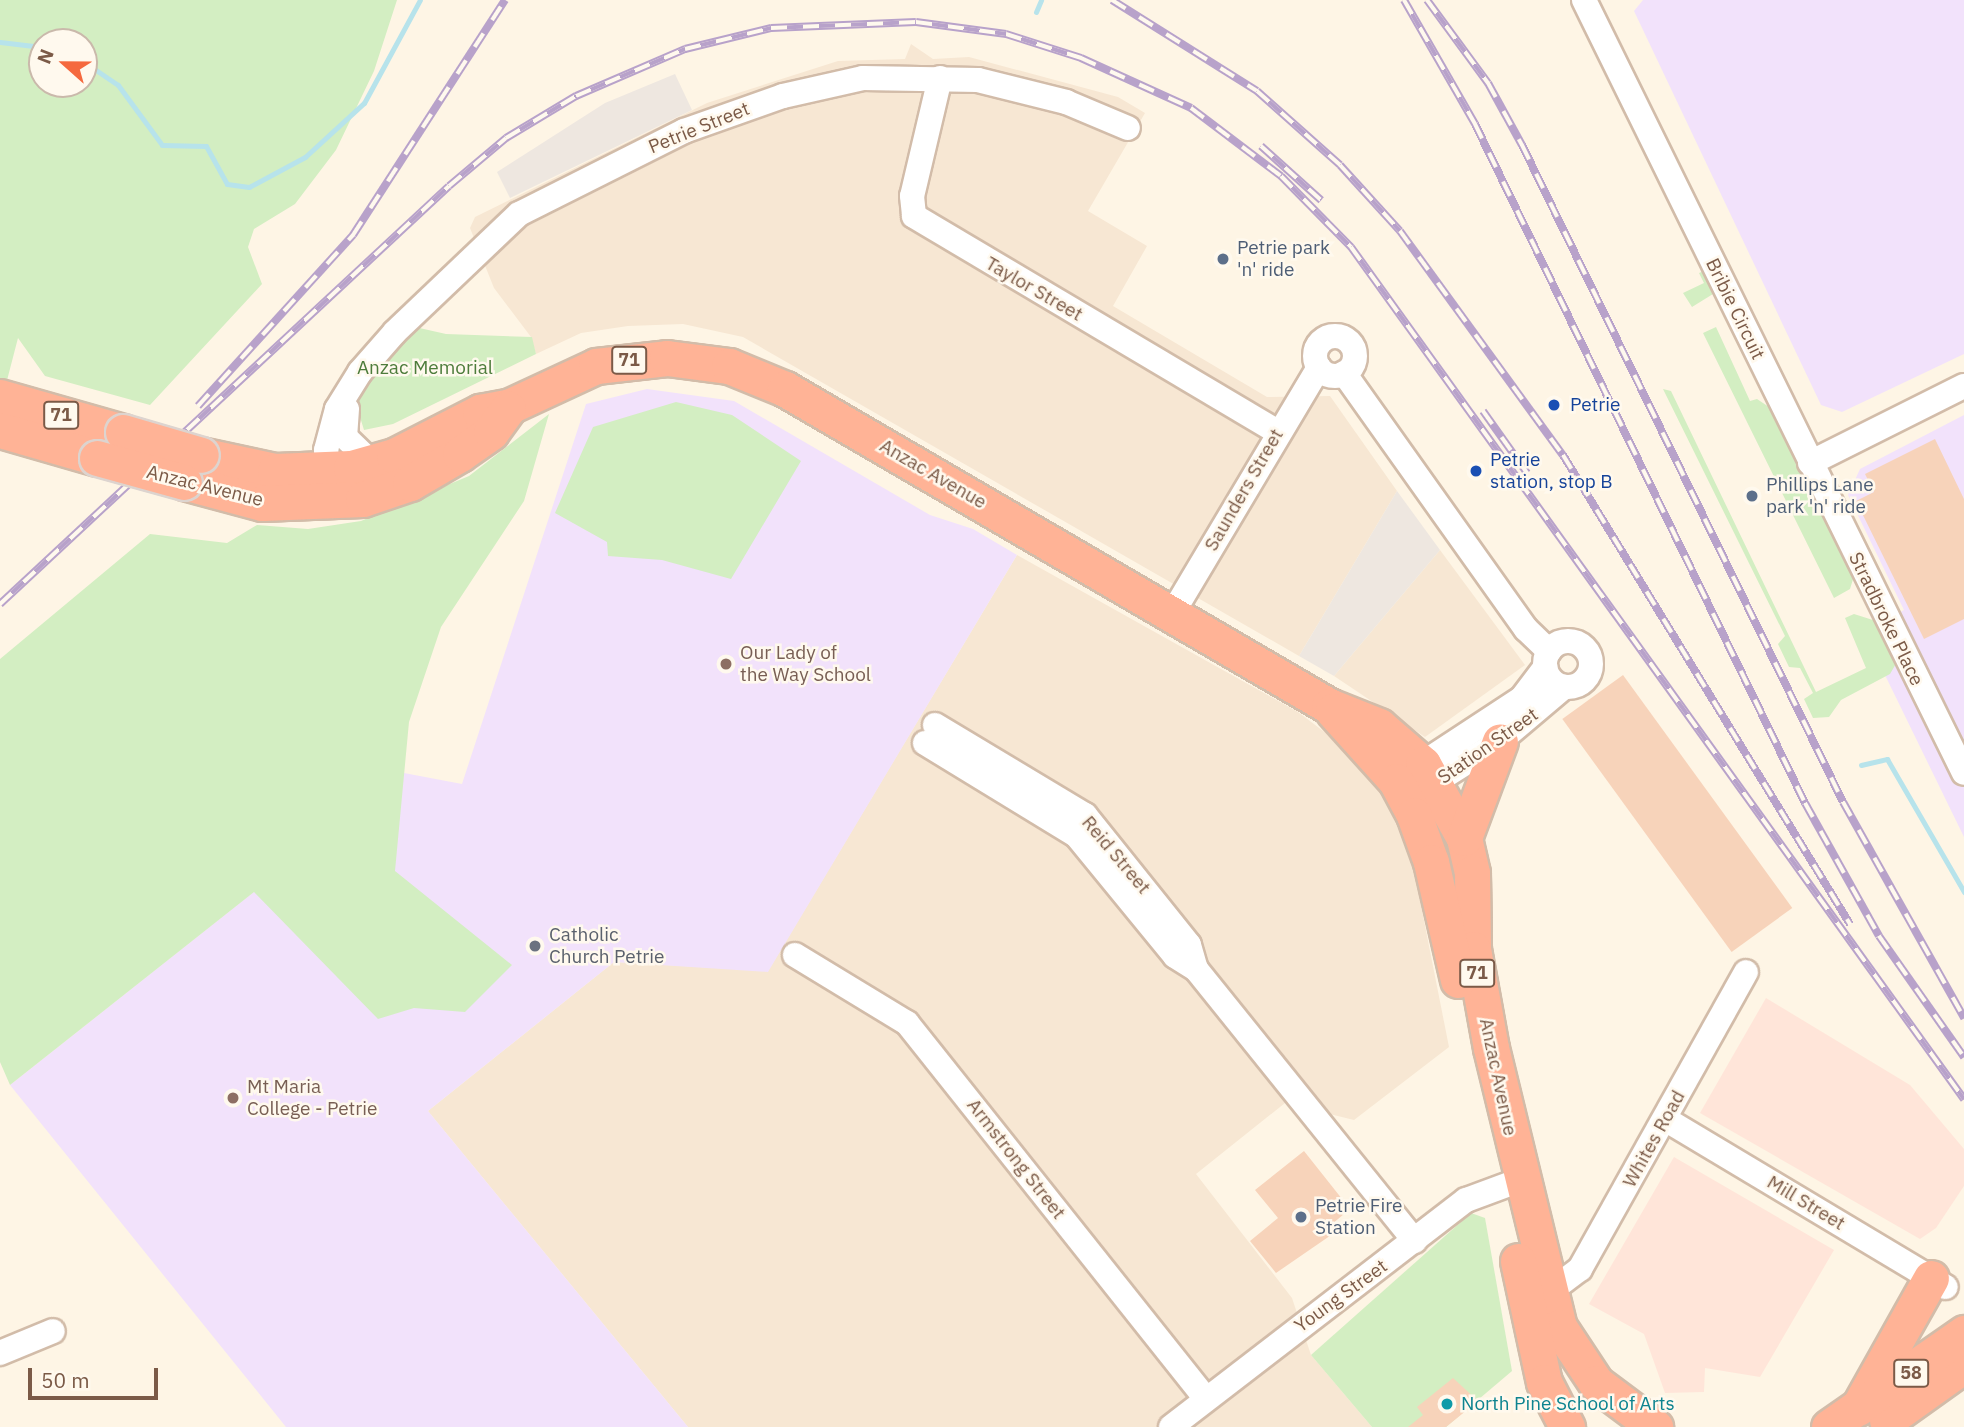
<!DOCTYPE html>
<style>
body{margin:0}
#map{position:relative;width:1964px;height:1427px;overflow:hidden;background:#fef5e5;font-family:"IBM Plex Sans",sans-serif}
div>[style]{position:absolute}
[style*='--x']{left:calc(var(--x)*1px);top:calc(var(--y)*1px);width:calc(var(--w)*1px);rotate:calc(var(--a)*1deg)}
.residential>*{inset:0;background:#f7e7d3}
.commercial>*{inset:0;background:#ffe5d9}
.industrial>*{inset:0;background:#eee7e0}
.education>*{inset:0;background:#f2e2fb}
.green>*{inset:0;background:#d3eec2}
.stream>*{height:5px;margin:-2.5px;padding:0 2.5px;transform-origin:2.5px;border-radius:2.5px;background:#b7e3eb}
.building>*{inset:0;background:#f7d3ba;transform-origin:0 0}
.roads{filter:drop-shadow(2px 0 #d2bca9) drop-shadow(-2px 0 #d2bca9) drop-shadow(0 2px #d2bca9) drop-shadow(0 -2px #d2bca9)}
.minor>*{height:24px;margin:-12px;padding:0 12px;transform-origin:12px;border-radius:12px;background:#fff}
.minor>.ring{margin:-12px;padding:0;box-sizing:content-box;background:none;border:24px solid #fff;border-radius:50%}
.highway>*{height:35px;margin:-17.5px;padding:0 17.5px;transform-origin:17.5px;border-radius:17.5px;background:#ffb396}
.rail>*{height:8px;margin-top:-4px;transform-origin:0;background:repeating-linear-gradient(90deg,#fff9ee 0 16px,#b8a2ca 0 32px);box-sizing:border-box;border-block:2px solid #b8a2ca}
.bridges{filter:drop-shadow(2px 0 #ddd4cf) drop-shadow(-2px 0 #ddd4cf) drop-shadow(0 2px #ddd4cf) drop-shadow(0 -2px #ddd4cf)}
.highway-bridge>*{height:35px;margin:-17.5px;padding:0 17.5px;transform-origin:17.5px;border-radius:17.5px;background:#ffb396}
.dots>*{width:19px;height:19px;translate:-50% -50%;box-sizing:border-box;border:4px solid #fff9ee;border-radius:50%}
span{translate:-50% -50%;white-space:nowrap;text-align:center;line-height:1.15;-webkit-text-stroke:5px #fff9ee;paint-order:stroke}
.shield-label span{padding:2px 5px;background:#fff9ee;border:2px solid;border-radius:5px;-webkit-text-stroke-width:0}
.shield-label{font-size:18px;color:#7b5a47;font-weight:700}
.street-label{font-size:19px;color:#7b5a47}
.service-label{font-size:19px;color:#4e5e75}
.left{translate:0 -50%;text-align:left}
.park-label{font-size:19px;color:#4d7c3b}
.transit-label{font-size:19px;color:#164399}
.education-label{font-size:19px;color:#785e54}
.worship-label{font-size:19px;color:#5b616d}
.culture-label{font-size:19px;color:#0d838f}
.north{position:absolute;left:28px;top:28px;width:70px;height:70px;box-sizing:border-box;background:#fff9ee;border:2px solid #cab9ab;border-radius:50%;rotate:291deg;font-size:19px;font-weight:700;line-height:28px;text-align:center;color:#7b5a47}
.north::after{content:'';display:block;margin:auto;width:24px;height:32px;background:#f5693e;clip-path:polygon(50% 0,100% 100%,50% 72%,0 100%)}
.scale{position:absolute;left:28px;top:1368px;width:130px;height:32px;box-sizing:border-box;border:4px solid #7b5a47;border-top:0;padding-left:9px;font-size:21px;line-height:24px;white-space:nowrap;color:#7b5a47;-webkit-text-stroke:5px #fff9ee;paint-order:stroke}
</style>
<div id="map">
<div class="residential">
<i style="clip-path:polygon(911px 44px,933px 59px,969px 57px,1118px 97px,1145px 113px,1088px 211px,1147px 246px,1113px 306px,1267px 397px,1330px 396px,1397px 491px,1299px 656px,743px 337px,683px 324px,628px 326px,581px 333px,536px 354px,531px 337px,494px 288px,470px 228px,475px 217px,707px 103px,838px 61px,905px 59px)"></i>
<i style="clip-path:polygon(1440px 550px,1525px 665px,1425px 737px,1334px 676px)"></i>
<i style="clip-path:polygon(1017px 555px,1298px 712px,1347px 749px,1384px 797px,1412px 860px,1449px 1047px,1354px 1120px,1285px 1103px,1196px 1174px,1292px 1298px,1311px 1355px,1372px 1427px,688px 1427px,428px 1111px,614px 962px,768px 971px)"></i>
</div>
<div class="commercial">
<i style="clip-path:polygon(1766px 998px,1910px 1085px,1964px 1149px,1964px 1186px,1936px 1228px,1920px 1239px,1700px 1113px)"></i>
<i style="clip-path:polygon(1674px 1157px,1834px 1250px,1760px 1377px,1705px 1368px,1704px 1392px,1665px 1393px,1644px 1334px,1589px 1304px)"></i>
</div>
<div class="industrial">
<i style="clip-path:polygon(675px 74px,692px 110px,510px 198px,497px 172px,605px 103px)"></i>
<i style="clip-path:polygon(1397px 491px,1440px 550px,1334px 676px,1299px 656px)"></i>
</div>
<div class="education">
<i style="clip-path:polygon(1643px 0,1964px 0,1964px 354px,1842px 412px,1821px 405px,1634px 11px)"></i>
<i style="clip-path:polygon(647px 389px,734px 401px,930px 515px,973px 529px,1017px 555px,768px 972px,614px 962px,428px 1111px,688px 1427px,286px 1427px,10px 1085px,404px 773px,462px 784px,586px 404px)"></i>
<i style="clip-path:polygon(1964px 415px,1964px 837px,1864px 632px,1904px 610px,1848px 495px,1860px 469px)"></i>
</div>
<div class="green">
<i style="clip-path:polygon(evenodd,0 0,397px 0,374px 71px,336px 150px,295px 204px,254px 229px,248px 247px,262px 284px,150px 405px,45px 376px,18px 338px,5px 388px,0 386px,0 0,42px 42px,84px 42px,84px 84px,42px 84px,42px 42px)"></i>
<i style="clip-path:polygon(1704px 271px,1713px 294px,1692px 307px,1683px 293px,1704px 283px,1699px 273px)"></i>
<i style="clip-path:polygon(415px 327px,446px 334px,532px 337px,536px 354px,393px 424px,364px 430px,356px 404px,395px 345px)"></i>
<i style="clip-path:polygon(1716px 327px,1750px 401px,1757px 399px,1772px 409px,1854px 576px,1850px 589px,1834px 598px,1703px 333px)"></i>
<i style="clip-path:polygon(1663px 389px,1671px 391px,1816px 692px,1866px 668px,1845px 618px,1854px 614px,1876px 621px,1897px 662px,1890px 674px,1841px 700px,1829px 717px,1813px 718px,1804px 699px,1813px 693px,1800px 668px,1789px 667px,1778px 644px,1785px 636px)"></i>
<i style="clip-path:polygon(676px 402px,732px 415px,801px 461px,731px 579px,662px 560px,608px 556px,607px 542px,555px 513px,593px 427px)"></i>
<i style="clip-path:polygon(549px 414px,524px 501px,441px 627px,409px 722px,395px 871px,512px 965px,465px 1012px,414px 1008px,378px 1019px,254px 892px,10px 1085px,0 1062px,0 659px,150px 534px,227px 543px,257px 525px,308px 529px,361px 521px,469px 476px)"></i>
<i style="clip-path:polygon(1471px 1213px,1485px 1218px,1512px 1371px,1446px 1427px,1372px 1427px,1311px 1355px)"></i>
</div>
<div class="stream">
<i style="--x:1036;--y:12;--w:13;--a:-67"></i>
<i style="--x:0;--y:42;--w:42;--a:6.8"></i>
<i style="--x:84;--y:62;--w:41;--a:34.1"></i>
<i style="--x:118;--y:85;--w:74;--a:53.7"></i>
<i style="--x:162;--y:145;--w:44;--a:1.3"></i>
<i style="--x:206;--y:146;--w:43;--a:61.1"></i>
<i style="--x:227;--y:184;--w:22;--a:8"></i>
<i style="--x:249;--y:187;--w:64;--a:-28.2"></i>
<i style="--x:305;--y:157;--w:80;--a:-42.5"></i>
<i style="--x:364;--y:103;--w:117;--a:-61.5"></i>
<i style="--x:1861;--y:765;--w:27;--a:-13"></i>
<i style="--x:1887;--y:759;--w:154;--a:59.9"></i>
</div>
<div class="building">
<i style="clip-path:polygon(1935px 439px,1964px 499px,1964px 619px,1924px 639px,1856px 501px,1874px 492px,1865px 474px)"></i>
<i style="left:1623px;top:675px;width:288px;height:75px;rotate:54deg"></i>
<i style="clip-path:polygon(1304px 1151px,1350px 1209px,1332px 1224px,1337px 1231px,1276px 1273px,1250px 1241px,1278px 1218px,1255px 1190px)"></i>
<i style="clip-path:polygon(1453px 1378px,1478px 1401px,1446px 1427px,1408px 1427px,1423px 1415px,1417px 1407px)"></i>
</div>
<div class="roads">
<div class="minor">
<i style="--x:1584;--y:0;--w:861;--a:63.82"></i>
<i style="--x:940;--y:78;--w:121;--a:103.3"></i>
<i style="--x:912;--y:196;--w:20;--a:84"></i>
<i style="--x:914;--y:216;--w:423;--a:30.7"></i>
<i class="ring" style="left:1315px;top:336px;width:16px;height:16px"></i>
<i style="--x:1344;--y:373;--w:314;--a:54.6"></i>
<i style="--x:1526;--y:629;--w:32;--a:44"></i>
<i style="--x:347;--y:409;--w:28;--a:94"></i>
<i style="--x:345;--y:437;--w:37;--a:44"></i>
<i style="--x:1810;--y:463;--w:172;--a:-26.6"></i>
<i style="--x:337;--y:480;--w:12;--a:-132"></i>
<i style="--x:329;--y:471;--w:21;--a:-98"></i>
<i style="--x:326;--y:450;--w:42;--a:-75"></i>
<i style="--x:337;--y:409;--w:44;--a:-58.1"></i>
<i style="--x:360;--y:372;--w:53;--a:-48.8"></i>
<i style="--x:395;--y:332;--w:171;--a:-43.6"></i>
<i style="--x:519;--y:214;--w:185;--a:-26.7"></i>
<i style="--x:684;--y:131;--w:105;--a:-19.5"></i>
<i style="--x:783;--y:96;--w:82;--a:-12.7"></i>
<i style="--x:863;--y:78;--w:115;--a:1"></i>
<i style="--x:978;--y:80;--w:91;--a:14"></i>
<i style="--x:1066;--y:102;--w:67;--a:22.8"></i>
<i style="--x:1172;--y:614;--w:287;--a:-59.2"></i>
<i class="ring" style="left:1545px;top:641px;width:22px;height:22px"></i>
<i style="--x:935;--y:725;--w:175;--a:31"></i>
<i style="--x:1085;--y:815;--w:166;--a:51.3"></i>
<i style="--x:1189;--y:945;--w:25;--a:74"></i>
<i style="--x:925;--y:743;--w:177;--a:31.4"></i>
<i style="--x:1076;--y:835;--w:156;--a:50.7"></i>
<i style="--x:1175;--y:956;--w:25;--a:32"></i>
<i style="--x:1196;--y:969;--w:349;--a:51.2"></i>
<i style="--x:1411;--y:771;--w:133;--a:-33.3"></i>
<i style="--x:1522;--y:698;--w:39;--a:-53"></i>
<i style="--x:1421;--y:791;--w:93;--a:-32.3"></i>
<i style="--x:1500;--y:741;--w:84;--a:-40.2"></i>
<i style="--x:795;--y:955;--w:131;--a:31.3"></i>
<i style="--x:907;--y:1023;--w:480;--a:51.5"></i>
<i style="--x:1665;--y:1119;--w:327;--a:30.9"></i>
<i style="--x:1548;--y:1293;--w:40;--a:-37"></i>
<i style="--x:1580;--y:1269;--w:340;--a:-60.8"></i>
<i style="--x:0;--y:1353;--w:57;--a:-22.5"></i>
<i style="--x:1171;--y:1427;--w:372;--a:-37.6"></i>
<i style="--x:1466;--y:1200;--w:58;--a:-20.3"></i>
</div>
<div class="highway">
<i style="--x:0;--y:397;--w:128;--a:15.9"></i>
<i style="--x:0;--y:430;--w:101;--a:16.1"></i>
<i style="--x:201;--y:455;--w:76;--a:12.2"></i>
<i style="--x:275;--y:471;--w:76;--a:-2.3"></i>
<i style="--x:351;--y:468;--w:45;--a:-15.6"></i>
<i style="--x:394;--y:456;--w:97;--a:-27.1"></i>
<i style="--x:480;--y:412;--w:31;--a:-11"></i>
<i style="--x:510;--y:406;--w:95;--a:-24.9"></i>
<i style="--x:596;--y:366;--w:71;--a:-6.4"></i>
<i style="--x:667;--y:358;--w:63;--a:7.4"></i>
<i style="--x:729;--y:366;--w:61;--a:22.3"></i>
<i style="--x:785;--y:389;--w:630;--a:30.23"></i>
<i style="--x:1329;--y:706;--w:54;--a:21.8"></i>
<i style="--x:1379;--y:726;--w:58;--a:40.8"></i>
<i style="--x:1423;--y:764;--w:85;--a:61"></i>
<i style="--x:1464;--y:838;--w:36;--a:77"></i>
<i style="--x:1472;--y:873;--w:76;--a:89.2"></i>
<i style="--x:1473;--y:949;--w:101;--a:79.7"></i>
<i style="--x:1491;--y:1048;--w:287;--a:76.3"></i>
<i style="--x:1559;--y:1327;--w:67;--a:56.5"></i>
<i style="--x:1596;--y:1383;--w:74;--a:36.7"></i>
<i style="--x:184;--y:482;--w:81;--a:15.1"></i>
<i style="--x:262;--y:503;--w:101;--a:-2.3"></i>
<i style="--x:363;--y:499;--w:50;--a:-18.8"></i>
<i style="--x:410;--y:483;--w:58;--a:-30.1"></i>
<i style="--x:460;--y:454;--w:38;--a:-35"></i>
<i style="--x:491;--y:432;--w:29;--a:-54"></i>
<i style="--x:1333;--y:711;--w:94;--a:48"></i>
<i style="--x:1396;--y:781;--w:38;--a:62"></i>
<i style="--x:1414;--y:815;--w:50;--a:70.1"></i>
<i style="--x:1431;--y:862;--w:121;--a:77.1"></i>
<i style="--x:1464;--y:838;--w:103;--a:-69.6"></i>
<i style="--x:1518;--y:1261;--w:124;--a:77.9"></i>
<i style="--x:1544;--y:1382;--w:51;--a:62.9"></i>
<i style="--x:1858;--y:1408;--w:149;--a:-60.7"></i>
<i style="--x:1887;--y:1420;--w:95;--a:-35.5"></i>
<i style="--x:1829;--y:1427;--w:165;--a:-34.8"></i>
</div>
</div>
<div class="rail">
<i style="--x:1112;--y:0;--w:171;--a:32.1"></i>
<i style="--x:1257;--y:91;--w:111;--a:41.7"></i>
<i style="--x:1340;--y:165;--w:89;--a:47.7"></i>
<i style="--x:1400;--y:231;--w:277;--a:54"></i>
<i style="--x:1563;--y:455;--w:550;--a:58.54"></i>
<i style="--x:1404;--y:0;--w:143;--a:60.2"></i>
<i style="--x:1475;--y:124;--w:755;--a:64.08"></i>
<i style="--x:1805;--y:803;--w:152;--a:60.9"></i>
<i style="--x:1879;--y:936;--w:148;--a:54.9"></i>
<i style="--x:1427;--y:0;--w:103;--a:53.7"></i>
<i style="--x:1488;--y:83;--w:71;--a:61.3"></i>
<i style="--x:1522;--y:145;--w:731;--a:63.96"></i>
<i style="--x:1843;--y:802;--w:248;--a:60.7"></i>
<i style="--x:1261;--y:146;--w:81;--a:42"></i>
<i style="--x:198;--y:406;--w:231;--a:-47.8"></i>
<i style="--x:353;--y:235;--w:280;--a:-57.1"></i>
<i style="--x:1483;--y:411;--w:76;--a:54.6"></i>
<i style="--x:0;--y:604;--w:613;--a:-42.95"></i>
<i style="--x:449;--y:186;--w:75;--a:-40.1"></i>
<i style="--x:506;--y:138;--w:82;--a:-31"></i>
<i style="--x:576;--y:96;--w:119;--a:-23.3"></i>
<i style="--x:685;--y:49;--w:89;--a:-13.7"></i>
<i style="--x:771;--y:28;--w:145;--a:-2.4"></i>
<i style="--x:916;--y:22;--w:91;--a:7.6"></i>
<i style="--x:1006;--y:34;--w:79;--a:17.7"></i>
<i style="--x:1081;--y:58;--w:121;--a:24.4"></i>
<i style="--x:1191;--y:108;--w:113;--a:37.1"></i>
<i style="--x:1281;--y:176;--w:100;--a:45.4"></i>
<i style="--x:1351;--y:247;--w:1050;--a:54.27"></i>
</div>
<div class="bridges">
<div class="highway-bridge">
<i style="--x:123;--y:432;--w:81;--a:16.4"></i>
<i style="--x:97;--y:458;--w:90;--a:15.4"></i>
</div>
</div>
<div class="dots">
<i style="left:1223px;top:259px;background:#5c6f8a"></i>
<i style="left:1554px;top:405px;background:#1a4fb4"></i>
<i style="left:1476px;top:471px;background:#1a4fb4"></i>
<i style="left:1752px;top:496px;background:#5c6f8a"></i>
<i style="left:726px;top:664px;background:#8d6e63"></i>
<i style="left:535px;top:946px;background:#6b7280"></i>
<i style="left:233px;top:1098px;background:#8d6e63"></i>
<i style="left:1301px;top:1217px;background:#5c6f8a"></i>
<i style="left:1447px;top:1404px;background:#0f9aa8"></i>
</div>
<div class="shield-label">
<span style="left:629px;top:360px">71</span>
<span style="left:61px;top:415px">71</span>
<span style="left:1477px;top:973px">71</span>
<span style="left:1911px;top:1373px">58</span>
</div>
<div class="street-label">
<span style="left:699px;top:128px;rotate:-22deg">Petrie Street</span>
<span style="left:1034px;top:289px;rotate:30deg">Taylor Street</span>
<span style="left:1735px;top:309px;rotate:64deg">Bribie Circuit</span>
<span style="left:933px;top:474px;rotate:30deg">Anzac Avenue</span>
<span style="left:205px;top:486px;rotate:14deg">Anzac Avenue</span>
<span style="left:1244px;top:490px;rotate:-60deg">Saunders Street</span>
<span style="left:1886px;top:619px;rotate:64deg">Stradbroke Place</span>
<span style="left:1488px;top:746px;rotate:-35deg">Station Street</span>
<span style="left:1116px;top:855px;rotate:50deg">Reid Street</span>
<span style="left:1498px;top:1077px;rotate:78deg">Anzac Avenue</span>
<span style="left:1654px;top:1139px;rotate:-61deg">Whites Road</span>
<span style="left:1016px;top:1159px;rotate:52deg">Armstrong Street</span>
<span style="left:1806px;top:1203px;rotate:31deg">Mill Street</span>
<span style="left:1341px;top:1296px;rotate:-36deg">Young Street</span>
</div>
<div class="service-label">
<span class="left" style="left:1237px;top:259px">Petrie park<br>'n' ride</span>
<span class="left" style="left:1766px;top:496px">Phillips Lane<br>park 'n' ride</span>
<span class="left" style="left:1315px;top:1217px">Petrie Fire<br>Station</span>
</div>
<div class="park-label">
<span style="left:425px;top:368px">Anzac Memorial</span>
</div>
<div class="transit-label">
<span class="left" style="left:1570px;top:405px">Petrie</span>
<span class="left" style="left:1490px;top:471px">Petrie<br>station, stop B</span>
</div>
<div class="education-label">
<span class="left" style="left:740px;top:664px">Our Lady of<br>the Way School</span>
<span class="left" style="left:247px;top:1098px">Mt Maria<br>College - Petrie</span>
</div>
<div class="worship-label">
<span class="left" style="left:549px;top:946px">Catholic<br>Church Petrie</span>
</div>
<div class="culture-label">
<span class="left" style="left:1461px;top:1404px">North Pine School of Arts</span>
</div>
<div class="north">N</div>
<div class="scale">50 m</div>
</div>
